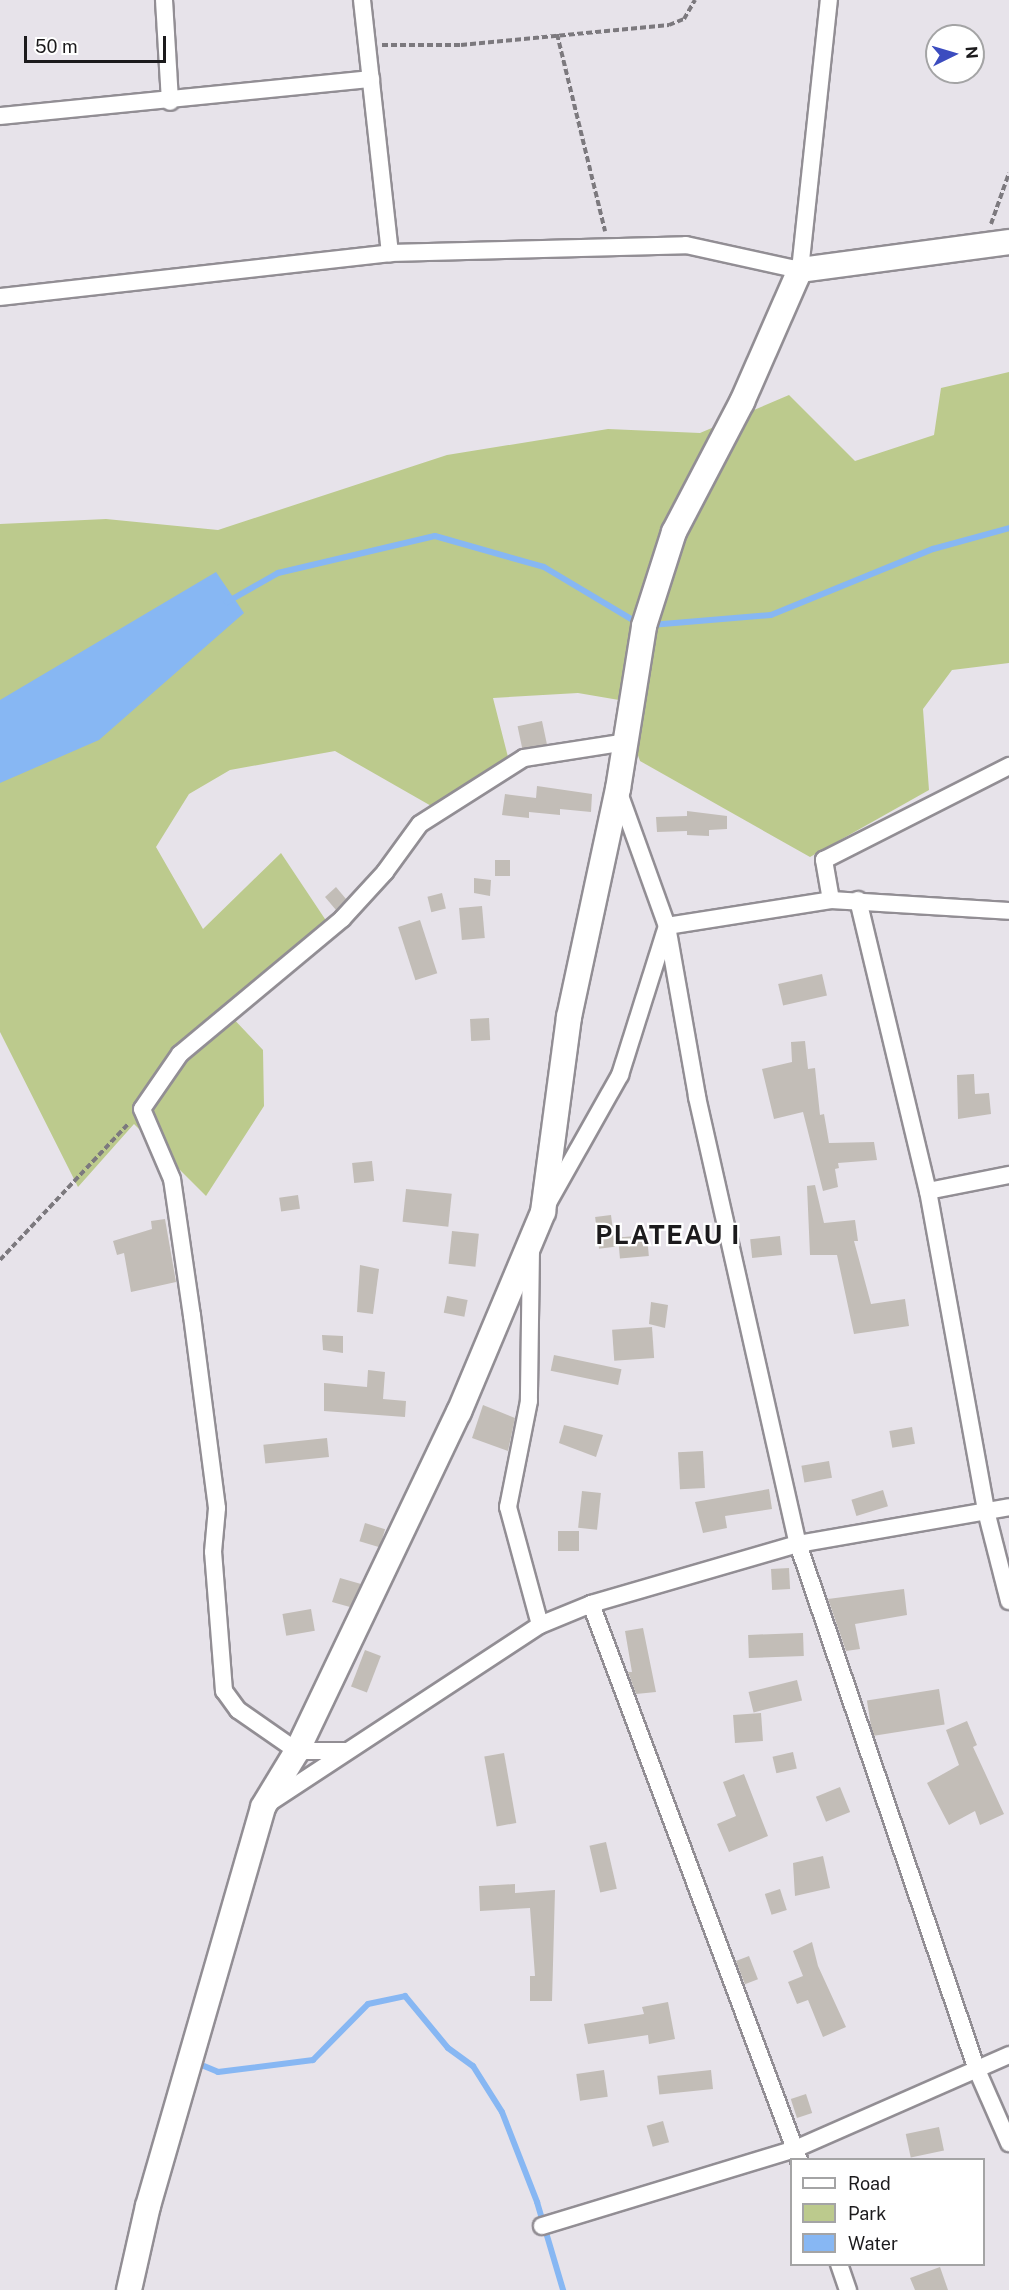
<!DOCTYPE html>
<style>
body{margin:0}
#map{position:relative;width:1009px;height:2290px;overflow:hidden;background:#e7e3ea;font-family:"Public Sans",sans-serif}
div>[style]{position:absolute}
[style*='--x']{left:calc(var(--x)*1px);top:calc(var(--y)*1px);width:calc(var(--w)*1px);rotate:calc(var(--a)*1deg)}
.green>*{inset:0;background:#bcca8d}
.water>*{inset:0;background:#87b7f3}
.stream>*{height:6px;margin:-3px;padding:0 3px;transform-origin:3px;border-radius:3px;background:#87b7f3}
.building>*{inset:0;background:#c2bdb7;transform-origin:0 0}
.path>*{height:4px;margin-top:-2px;transform-origin:0;background:repeating-linear-gradient(90deg,#7c797e 0 6px,transparent 0 9px)}
.roads{filter:drop-shadow(2px 0 #928e94) drop-shadow(-2px 0 #928e94) drop-shadow(0 2px #928e94) drop-shadow(0 -2px #928e94)}
.street>*{height:16px;margin:-8px;padding:0 8px;transform-origin:8px;border-radius:8px;background:#fff}
.secondary>*{height:24px;margin:-12px;padding:0 12px;transform-origin:12px;border-radius:12px;background:#fff}
span{translate:-50% -50%;white-space:nowrap;text-align:center;line-height:1.15;-webkit-text-stroke:4.5px #fff;paint-order:stroke}
.district-label{font-size:26px;color:#1c1b1d;font-weight:700;letter-spacing:1.5px}
.legend{position:absolute;left:790px;top:2158px;width:195px;height:108px;box-sizing:border-box;background:#fff;border:2px solid #a4a4a5;margin:0;padding:8px 10px;list-style:none;font-size:18px;color:#1c1b1d}
.legend li{display:flex;align-items:center;gap:12px;height:30px}
.legend b{width:30px;border:2px solid #a4a4a5}
.north{position:absolute;left:925px;top:24px;width:60px;height:60px;box-sizing:border-box;background:#fff;border:2px solid #a4a4a5;border-radius:50%;rotate:85deg;font-size:16px;font-weight:700;line-height:24px;text-align:center;color:#1c1b1d}
.north::after{content:'';display:block;margin:auto;width:21px;height:27px;background:#3c4cbf;clip-path:polygon(50% 0,100% 100%,50% 72%,0 100%)}
.scale{position:absolute;left:24px;top:36px;width:142px;height:27px;box-sizing:border-box;border:3px solid #1c1b1d;border-top:0;padding-left:8px;font-size:18px;line-height:21px;white-space:nowrap;color:#1c1b1d;-webkit-text-stroke:4px #fff;paint-order:stroke}
</style>
<div id="map">
<div class="green">
<i style="clip-path:polygon(1009px 372px,1009px 663px,952px 670px,923px 709px,929px 790px,810px 857px,640px 761px,619px 700px,578px 693px,493px 698px,508px 757px,440px 811px,335px 751px,230px 770px,189px 794px,156px 847px,203px 929px,281px 853px,333px 931px,228px 1013px,263px 1050px,264px 1106px,206px 1196px,134px 1124px,78px 1187px,0 1032px,0 524px,106px 519px,218px 530px,447px 455px,608px 429px,700px 433px,789px 395px,855px 461px,934px 435px,941px 388px)"></i>
</div>
<div class="water">
<i style="clip-path:polygon(216px 572px,244px 613px,99px 740px,0 783px,0 700px)"></i>
</div>
<div class="stream">
<i style="--x:227;--y:602;--w:59;--a:-29.6"></i>
<i style="--x:278;--y:573;--w:161;--a:-13.3"></i>
<i style="--x:435;--y:536;--w:113;--a:15.9"></i>
<i style="--x:544;--y:567;--w:109;--a:30.8"></i>
<i style="--x:651;--y:625;--w:120;--a:-4.8"></i>
<i style="--x:771;--y:615;--w:175;--a:-22.2"></i>
<i style="--x:933;--y:549;--w:79;--a:-15.4"></i>
<i style="--x:204;--y:2066;--w:15;--a:23"></i>
<i style="--x:218;--y:2072;--w:96;--a:-7.2"></i>
<i style="--x:313;--y:2060;--w:78;--a:-45.5"></i>
<i style="--x:368;--y:2004;--w:38;--a:-12"></i>
<i style="--x:405;--y:1996;--w:67;--a:50.4"></i>
<i style="--x:448;--y:2048;--w:31;--a:36"></i>
<i style="--x:473;--y:2066;--w:54;--a:57.8"></i>
<i style="--x:502;--y:2112;--w:97;--a:68.7"></i>
<i style="--x:537;--y:2202;--w:92;--a:73.5"></i>
</div>
<div class="building">
<i style="left:542px;top:721px;width:24px;height:25px;rotate:78deg"></i>
<i style="clip-path:polygon(537px 786px,592px 794px,591px 812px,560px 809px,560px 815px,529px 812px,529px 818px,502px 815px,505px 794px,536px 798px)"></i>
<i style="clip-path:polygon(687px 811px,727px 816px,727px 829px,709px 830px,709px 836px,687px 835px,687px 831px,657px 832px,656px 817px,687px 816px)"></i>
<i style="left:495px;top:860px;width:15px;height:16px"></i>
<i style="clip-path:polygon(474px 878px,491px 880px,490px 896px,474px 893px)"></i>
<i style="clip-path:polygon(336px 887px,346px 899px,336px 910px,325px 897px)"></i>
<i style="left:442px;top:893px;width:16px;height:15px;rotate:76deg"></i>
<i style="left:482px;top:906px;width:32px;height:23px;rotate:85deg"></i>
<i style="left:420px;top:920px;width:56px;height:23px;rotate:72deg"></i>
<i style="left:822px;top:974px;width:22px;height:45px;rotate:77deg"></i>
<i style="left:489px;top:1018px;width:22px;height:19px;rotate:87deg"></i>
<i style="clip-path:polygon(805px 1041px,808px 1069px,815px 1068px,820px 1115px,824px 1114px,829px 1143px,874px 1142px,877px 1160px,838px 1163px,839px 1168px,835px 1169px,838px 1187px,823px 1191px,803px 1112px,774px 1119px,762px 1069px,792px 1062px,791px 1042px)"></i>
<i style="clip-path:polygon(974px 1074px,975px 1094px,989px 1093px,991px 1114px,958px 1119px,957px 1075px)"></i>
<i style="left:372px;top:1161px;width:20px;height:20px;rotate:84deg"></i>
<i style="clip-path:polygon(815px 1185px,824px 1223px,855px 1220px,858px 1241px,854px 1241px,871px 1304px,905px 1299px,909px 1326px,854px 1334px,837px 1255px,810px 1255px,807px 1186px)"></i>
<i style="left:406px;top:1189px;width:46px;height:33px;rotate:6deg"></i>
<i style="left:298px;top:1195px;width:14px;height:19px;rotate:82deg"></i>
<i style="left:611px;top:1215px;width:32px;height:16px;rotate:83deg"></i>
<i style="clip-path:polygon(165px 1219px,176px 1282px,131px 1292px,124px 1253px,117px 1255px,113px 1241px,152px 1229px,151px 1221px)"></i>
<i style="left:452px;top:1231px;width:27px;height:33px;rotate:6deg"></i>
<i style="left:647px;top:1235px;width:21px;height:29px;rotate:85deg"></i>
<i style="left:780px;top:1236px;width:19px;height:30px;rotate:84deg"></i>
<i style="clip-path:polygon(360px 1265px,379px 1269px,373px 1314px,357px 1312px)"></i>
<i style="left:447px;top:1296px;width:21px;height:17px;rotate:11deg"></i>
<i style="clip-path:polygon(651px 1302px,668px 1305px,665px 1328px,649px 1324px)"></i>
<i style="left:652px;top:1327px;width:31px;height:40px;rotate:86deg"></i>
<i style="clip-path:polygon(322px 1335px,343px 1336px,343px 1353px,323px 1350px)"></i>
<i style="left:554px;top:1355px;width:69px;height:16px;rotate:12deg"></i>
<i style="clip-path:polygon(368px 1370px,385px 1372px,383px 1399px,406px 1401px,405px 1417px,324px 1411px,324px 1383px,367px 1387px)"></i>
<i style="clip-path:polygon(483px 1405px,515px 1418px,508px 1451px,472px 1438px)"></i>
<i style="clip-path:polygon(564px 1425px,603px 1435px,596px 1457px,559px 1443px)"></i>
<i style="left:912px;top:1427px;width:17px;height:23px;rotate:80deg"></i>
<i style="left:327px;top:1438px;width:19px;height:64px;rotate:84deg"></i>
<i style="left:703px;top:1451px;width:37px;height:25px;rotate:87deg"></i>
<i style="left:829px;top:1461px;width:17px;height:28px;rotate:80deg"></i>
<i style="clip-path:polygon(769px 1489px,772px 1509px,725px 1516px,727px 1528px,703px 1533px,695px 1502px)"></i>
<i style="left:883px;top:1490px;width:17px;height:33px;rotate:73deg"></i>
<i style="left:582px;top:1491px;width:19px;height:37px;rotate:6deg"></i>
<i style="left:365px;top:1523px;width:21px;height:19px;rotate:17deg"></i>
<i style="left:558px;top:1531px;width:21px;height:20px"></i>
<i style="left:789px;top:1568px;width:21px;height:18px;rotate:87deg"></i>
<i style="clip-path:polygon(340px 1578px,361px 1584px,350px 1607px,332px 1602px)"></i>
<i style="clip-path:polygon(904px 1589px,907px 1615px,855px 1624px,860px 1649px,846px 1651px,828px 1599px)"></i>
<i style="left:311px;top:1609px;width:22px;height:29px;rotate:80deg"></i>
<i style="clip-path:polygon(643px 1628px,656px 1692px,636px 1694px,628px 1672px,632px 1672px,625px 1631px)"></i>
<i style="left:803px;top:1633px;width:23px;height:55px;rotate:88deg"></i>
<i style="left:365px;top:1650px;width:17px;height:39px;rotate:21deg"></i>
<i style="left:797px;top:1680px;width:21px;height:50px;rotate:76deg"></i>
<i style="left:939px;top:1689px;width:36px;height:73px;rotate:81deg"></i>
<i style="left:761px;top:1713px;width:28px;height:28px;rotate:86deg"></i>
<i style="clip-path:polygon(967px 1721px,977px 1745px,973px 1747px,1004px 1814px,980px 1825px,975px 1811px,949px 1825px,927px 1783px,959px 1765px,946px 1730px)"></i>
<i style="left:793px;top:1752px;width:17px;height:21px;rotate:77deg"></i>
<i style="left:504px;top:1753px;width:71px;height:20px;rotate:80deg"></i>
<i style="clip-path:polygon(744px 1774px,768px 1836px,729px 1852px,717px 1824px,736px 1816px,723px 1782px)"></i>
<i style="left:840px;top:1787px;width:27px;height:26px;rotate:68deg"></i>
<i style="left:606px;top:1842px;width:48px;height:17px;rotate:77deg"></i>
<i style="clip-path:polygon(823px 1856px,830px 1888px,795px 1896px,793px 1863px)"></i>
<i style="clip-path:polygon(515px 1884px,515px 1893px,555px 1890px,552px 2001px,530px 2001px,530px 1976px,535px 1976px,530px 1908px,480px 1911px,479px 1886px)"></i>
<i style="left:780px;top:1889px;width:22px;height:16px;rotate:72deg"></i>
<i style="clip-path:polygon(812px 1942px,818px 1966px,846px 2027px,823px 2037px,808px 2000px,797px 2004px,788px 1982px,803px 1976px,793px 1951px)"></i>
<i style="left:749px;top:1956px;width:25px;height:14px;rotate:69deg"></i>
<i style="clip-path:polygon(668px 2002px,675px 2039px,649px 2044px,648px 2035px,588px 2044px,584px 2024px,644px 2014px,642px 2007px)"></i>
<i style="left:604px;top:2070px;width:27px;height:28px;rotate:82deg"></i>
<i style="left:711px;top:2070px;width:19px;height:54px;rotate:84deg"></i>
<i style="left:806px;top:2094px;width:20px;height:16px;rotate:72deg"></i>
<i style="left:663px;top:2121px;width:22px;height:17px;rotate:74deg"></i>
<i style="left:939px;top:2127px;width:24px;height:34px;rotate:78deg"></i>
<i style="clip-path:polygon(940px 2267px,948px 2290px,915px 2290px,910px 2278px)"></i>
</div>
<div class="path">
<i style="--x:557;--y:34;--w:203;--a:76.3"></i>
<i style="--x:382;--y:45;--w:79;--a:0"></i>
<i style="--x:461;--y:45;--w:209;--a:-5.5"></i>
<i style="--x:669;--y:25;--w:16;--a:-22"></i>
<i style="--x:684;--y:19;--w:22;--a:-60"></i>
<i style="--x:991;--y:224;--w:54;--a:-70.6"></i>
<i style="--x:0;--y:1260;--w:188;--a:-46.7"></i>
</div>
<div class="roads">
<div class="street">
<i style="--x:164;--y:0;--w:102;--a:86.6"></i>
<i style="--x:362;--y:0;--w:255;--a:83.7"></i>
<i style="--x:0;--y:116;--w:373;--a:-5.7"></i>
<i style="--x:0;--y:297;--w:392;--a:-6.4"></i>
<i style="--x:390;--y:253;--w:296;--a:-1.5"></i>
<i style="--x:686;--y:245;--w:117;--a:12.4"></i>
<i style="--x:800;--y:270;--w:272;--a:-83.9"></i>
<i style="--x:618;--y:790;--w:145;--a:70.2"></i>
<i style="--x:667;--y:926;--w:174;--a:80"></i>
<i style="--x:697;--y:1097;--w:458;--a:77.3"></i>
<i style="--x:798;--y:1544;--w:556;--a:71.21"></i>
<i style="--x:977;--y:2070;--w:80;--a:66.3"></i>
<i style="--x:831;--y:900;--w:41;--a:-99.9"></i>
<i style="--x:824;--y:860;--w:208;--a:-26.9"></i>
<i style="--x:858;--y:900;--w:299;--a:76.5"></i>
<i style="--x:928;--y:1191;--w:325;--a:79.7"></i>
<i style="--x:986;--y:1511;--w:93;--a:75.7"></i>
<i style="--x:928;--y:1191;--w:83;--a:-11.2"></i>
<i style="--x:549;--y:1201;--w:145;--a:-60.6"></i>
<i style="--x:620;--y:1075;--w:156;--a:-72.5"></i>
<i style="--x:667;--y:926;--w:166;--a:-9"></i>
<i style="--x:831;--y:900;--w:178;--a:3.5"></i>
<i style="--x:531;--y:1249;--w:152;--a:90.8"></i>
<i style="--x:529;--y:1401;--w:108;--a:101.2"></i>
<i style="--x:508;--y:1507;--w:122;--a:74.8"></i>
<i style="--x:591;--y:1604;--w:594;--a:69.49"></i>
<i style="--x:346;--y:1751;--w:49;--a:180"></i>
<i style="--x:297;--y:1751;--w:72;--a:-145.2"></i>
<i style="--x:238;--y:1710;--w:24;--a:-126"></i>
<i style="--x:224;--y:1691;--w:139;--a:-94.5"></i>
<i style="--x:213;--y:1552;--w:44;--a:-84.8"></i>
<i style="--x:217;--y:1508;--w:194;--a:-97.4"></i>
<i style="--x:192;--y:1316;--w:138;--a:-98.3"></i>
<i style="--x:172;--y:1179;--w:76;--a:-113.2"></i>
<i style="--x:142;--y:1109;--w:67;--a:-55.4"></i>
<i style="--x:180;--y:1054;--w:211;--a:-39.8"></i>
<i style="--x:342;--y:919;--w:64;--a:-47.5"></i>
<i style="--x:385;--y:872;--w:59;--a:-53.9"></i>
<i style="--x:420;--y:824;--w:123;--a:-32.4"></i>
<i style="--x:524;--y:758;--w:103;--a:-8.9"></i>
<i style="--x:269;--y:1803;--w:324;--a:-33.3"></i>
<i style="--x:540;--y:1625;--w:55;--a:-22.4"></i>
<i style="--x:591;--y:1604;--w:216;--a:-16.2"></i>
<i style="--x:798;--y:1544;--w:214;--a:-9.9"></i>
<i style="--x:542;--y:2226;--w:264;--a:-16.9"></i>
<i style="--x:795;--y:2149;--w:234;--a:-23.7"></i>
<i style="--x:839;--y:2264;--w:28;--a:71"></i>
</div>
<div class="secondary">
<i style="--x:129;--y:2290;--w:86;--a:-77.3"></i>
<i style="--x:148;--y:2206;--w:415;--a:-73.9"></i>
<i style="--x:263;--y:1807;--w:66;--a:-58.7"></i>
<i style="--x:297;--y:1751;--w:376;--a:-64.5"></i>
<i style="--x:459;--y:1412;--w:217;--a:-67.2"></i>
<i style="--x:543;--y:1212;--w:197;--a:-82.4"></i>
<i style="--x:569;--y:1017;--w:233;--a:-77.9"></i>
<i style="--x:618;--y:789;--w:165;--a:-80.9"></i>
<i style="--x:644;--y:626;--w:99;--a:-72.3"></i>
<i style="--x:674;--y:532;--w:147;--a:-62.4"></i>
<i style="--x:742;--y:402;--w:144;--a:-66.3"></i>
<i style="--x:800;--y:270;--w:211;--a:-7.6"></i>
</div>
</div>
<div class="district-label">
<span style="left:668px;top:1235px">PLATEAU I</span>
</div>
<ul class="legend">
<li><b style="height:8px;background:#fff"></b>Road</li>
<li><b style="height:16px;background:#bcca8d"></b>Park</li>
<li><b style="height:16px;background:#87b7f3"></b>Water</li>
</ul>
<div class="north">N</div>
<div class="scale">50 m</div>
</div>
